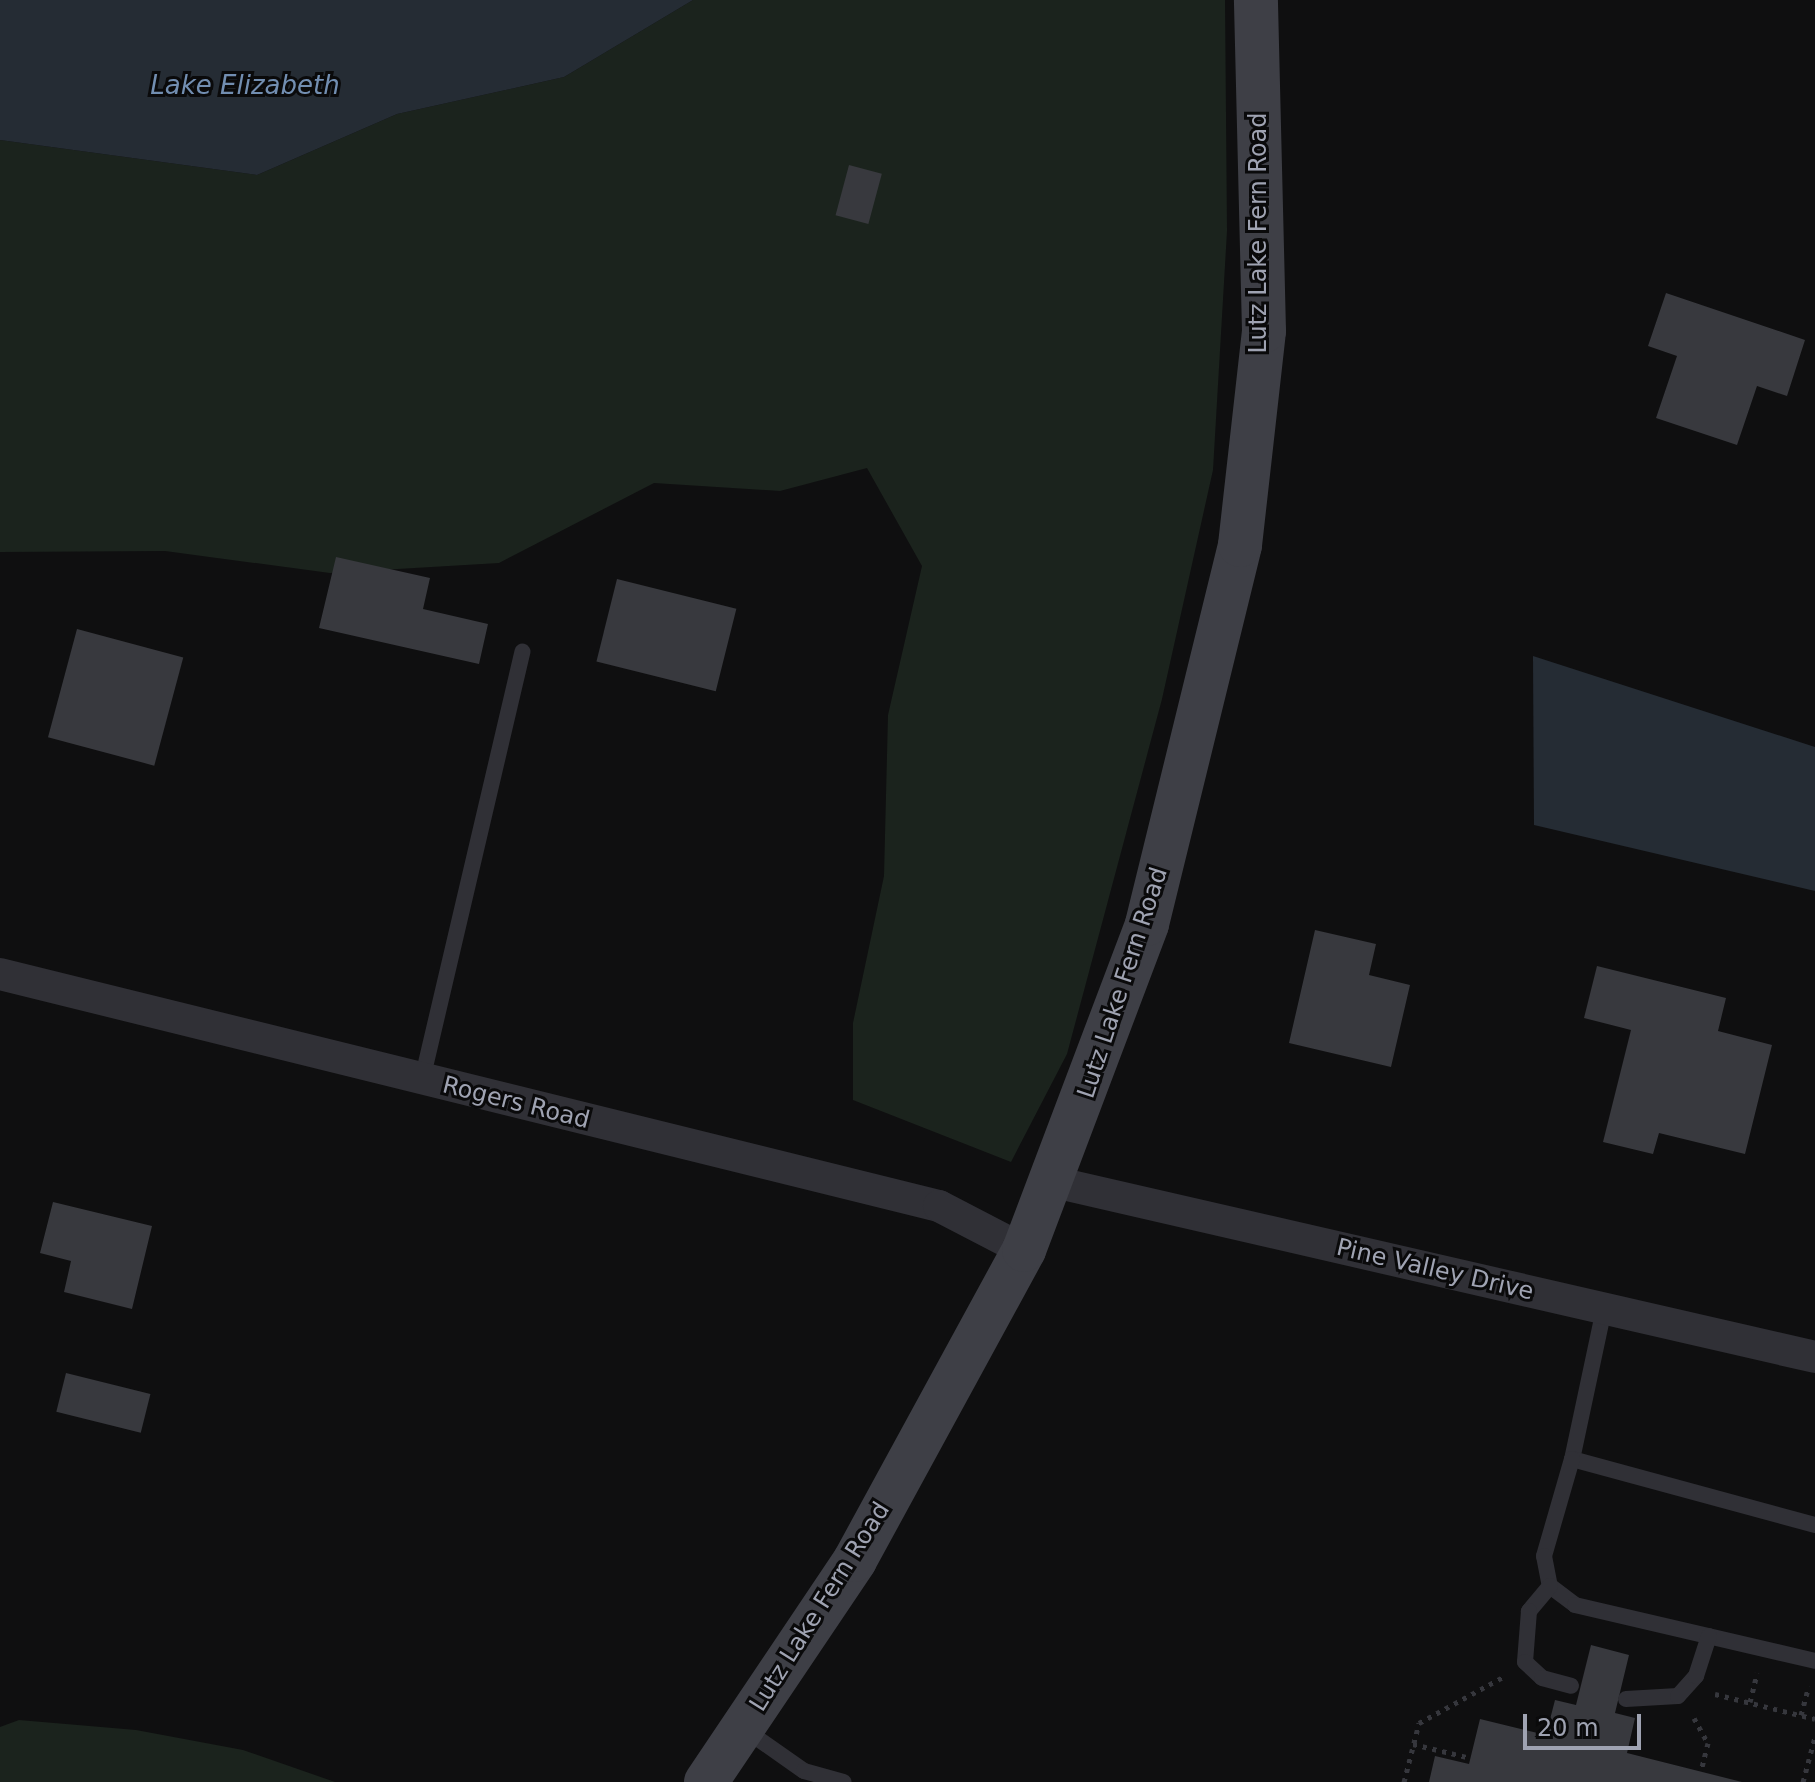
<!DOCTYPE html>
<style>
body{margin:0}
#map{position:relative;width:1815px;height:1782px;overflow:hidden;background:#0f0f10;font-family:"DejaVu Sans",sans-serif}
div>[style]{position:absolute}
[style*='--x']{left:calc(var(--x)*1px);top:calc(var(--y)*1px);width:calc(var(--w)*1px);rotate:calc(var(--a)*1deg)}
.green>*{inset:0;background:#1b231d}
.water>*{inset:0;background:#252c34}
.building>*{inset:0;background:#38393e;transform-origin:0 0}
.path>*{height:5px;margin-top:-2.5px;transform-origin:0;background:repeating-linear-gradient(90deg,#36373d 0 4px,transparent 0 10px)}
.service>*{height:16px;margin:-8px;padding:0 8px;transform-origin:8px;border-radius:8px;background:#303036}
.minor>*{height:32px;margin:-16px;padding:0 16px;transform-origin:16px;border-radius:16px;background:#303036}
.secondary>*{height:44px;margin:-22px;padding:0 22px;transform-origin:22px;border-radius:22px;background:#3e3f46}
span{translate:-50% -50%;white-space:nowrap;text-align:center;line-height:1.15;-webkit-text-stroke:6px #0a0a0b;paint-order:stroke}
.street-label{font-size:24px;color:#9fa3b2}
.water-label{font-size:26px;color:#728eb1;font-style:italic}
.scale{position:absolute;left:1523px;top:1714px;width:118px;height:36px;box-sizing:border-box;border:4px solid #9fa3b2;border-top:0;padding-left:10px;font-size:24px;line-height:28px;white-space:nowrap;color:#9fa3b2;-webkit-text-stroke:6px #0a0a0b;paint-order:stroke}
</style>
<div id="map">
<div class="green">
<i style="clip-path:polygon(693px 0,1225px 0,1227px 231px,1213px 470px,1162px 699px,1067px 1054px,1011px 1162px,853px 1100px,853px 1023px,884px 876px,888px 715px,922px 566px,867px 468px,780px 491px,654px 483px,499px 563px,330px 573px,165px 551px,0 552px,0 140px,257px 175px,397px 114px,564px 77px)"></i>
<i style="clip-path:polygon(19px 1720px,136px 1730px,243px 1750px,335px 1782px,0 1782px,0 1727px)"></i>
</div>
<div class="water">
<i style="clip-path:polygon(0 0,693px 0,564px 77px,397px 114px,257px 175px,0 140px)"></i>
<i style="clip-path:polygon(1533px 656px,1815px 747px,1815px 891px,1534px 825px)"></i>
</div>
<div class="building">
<i style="left:849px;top:165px;width:34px;height:52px;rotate:15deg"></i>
<i style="clip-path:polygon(1666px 293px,1805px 340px,1787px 396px,1757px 386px,1737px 445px,1656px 418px,1677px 356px,1648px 346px)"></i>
<i style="clip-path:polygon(336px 557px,430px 578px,423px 609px,488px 624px,479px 664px,319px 628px)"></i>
<i style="left:617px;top:579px;width:123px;height:85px;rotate:14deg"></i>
<i style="left:77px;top:629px;width:110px;height:112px;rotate:15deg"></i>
<i style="clip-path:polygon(1315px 930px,1376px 944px,1369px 975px,1410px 985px,1391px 1067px,1289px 1043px)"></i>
<i style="clip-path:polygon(1597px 966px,1726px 998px,1718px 1031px,1772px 1045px,1745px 1154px,1659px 1133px,1653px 1154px,1603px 1142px,1631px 1030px,1584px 1018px)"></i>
<i style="clip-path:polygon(53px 1202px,152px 1226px,132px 1309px,64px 1292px,71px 1261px,40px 1253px)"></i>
<i style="left:66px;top:1373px;width:87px;height:40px;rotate:14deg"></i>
<i style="clip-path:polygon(1591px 1645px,1629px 1655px,1615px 1713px,1635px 1718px,1627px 1753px,1742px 1782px,1429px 1782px,1435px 1756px,1469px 1764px,1480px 1719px,1546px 1735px,1555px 1700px,1576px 1705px)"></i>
</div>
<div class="path">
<i style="--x:1715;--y:1694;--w:103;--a:14"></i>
<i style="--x:1750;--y:1702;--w:30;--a:-76"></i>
<i style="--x:1801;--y:1715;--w:30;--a:-75"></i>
<i style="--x:1694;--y:1718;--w:29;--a:61"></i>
<i style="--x:1708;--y:1743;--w:29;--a:104"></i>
<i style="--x:1413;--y:1744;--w:60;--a:13.6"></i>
<i style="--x:1404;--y:1782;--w:61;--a:-75.7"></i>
<i style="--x:1419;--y:1723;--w:96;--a:-28.7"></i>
<i style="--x:1803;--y:1782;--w:47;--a:-75.1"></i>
</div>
<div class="service">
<i style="--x:422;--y:1080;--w:440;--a:-76.8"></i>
<i style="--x:1604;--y:1309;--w:153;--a:102"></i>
<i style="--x:1572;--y:1459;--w:252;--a:15.2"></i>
<i style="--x:1572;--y:1459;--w:101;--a:106.1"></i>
<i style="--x:1544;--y:1556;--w:31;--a:79"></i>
<i style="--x:1550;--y:1586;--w:31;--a:37"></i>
<i style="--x:1575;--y:1605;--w:246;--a:13.1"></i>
<i style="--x:1550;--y:1586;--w:33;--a:130"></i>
<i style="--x:1529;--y:1611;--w:51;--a:94.5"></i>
<i style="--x:1525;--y:1662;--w:23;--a:43"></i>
<i style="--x:1542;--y:1678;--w:30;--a:15"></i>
<i style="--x:1626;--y:1699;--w:52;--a:-3.3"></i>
<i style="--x:1678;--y:1696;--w:27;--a:-48"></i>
<i style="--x:1696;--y:1676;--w:42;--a:-72"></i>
<i style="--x:744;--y:1729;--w:73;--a:35"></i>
<i style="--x:804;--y:1771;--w:41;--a:15.4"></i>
</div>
<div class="minor">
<i style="--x:0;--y:974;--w:967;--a:13.88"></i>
<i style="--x:939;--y:1206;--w:96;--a:27.4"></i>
<i style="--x:1054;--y:1182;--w:781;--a:12.95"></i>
</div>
<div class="secondary">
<i style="--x:706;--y:1782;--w:267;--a:-56.1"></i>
<i style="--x:855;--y:1560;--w:353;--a:-61.4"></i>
<i style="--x:1024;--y:1250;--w:348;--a:-69.3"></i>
<i style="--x:1147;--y:924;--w:390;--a:-76.2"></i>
<i style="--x:1240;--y:545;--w:215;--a:-83.6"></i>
<i style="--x:1264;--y:331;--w:331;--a:-91.4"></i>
</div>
<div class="street-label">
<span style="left:1259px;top:233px;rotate:-90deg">Lutz Lake Fern Road</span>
<span style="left:1123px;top:983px;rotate:-72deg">Lutz Lake Fern Road</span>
<span style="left:516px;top:1103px;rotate:14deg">Rogers Road</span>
<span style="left:1435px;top:1270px;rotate:13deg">Pine Valley Drive</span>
<span style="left:820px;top:1607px;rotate:-58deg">Lutz Lake Fern Road</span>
</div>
<div class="water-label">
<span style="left:245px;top:86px">Lake Elizabeth</span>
</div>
<div class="scale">20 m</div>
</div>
